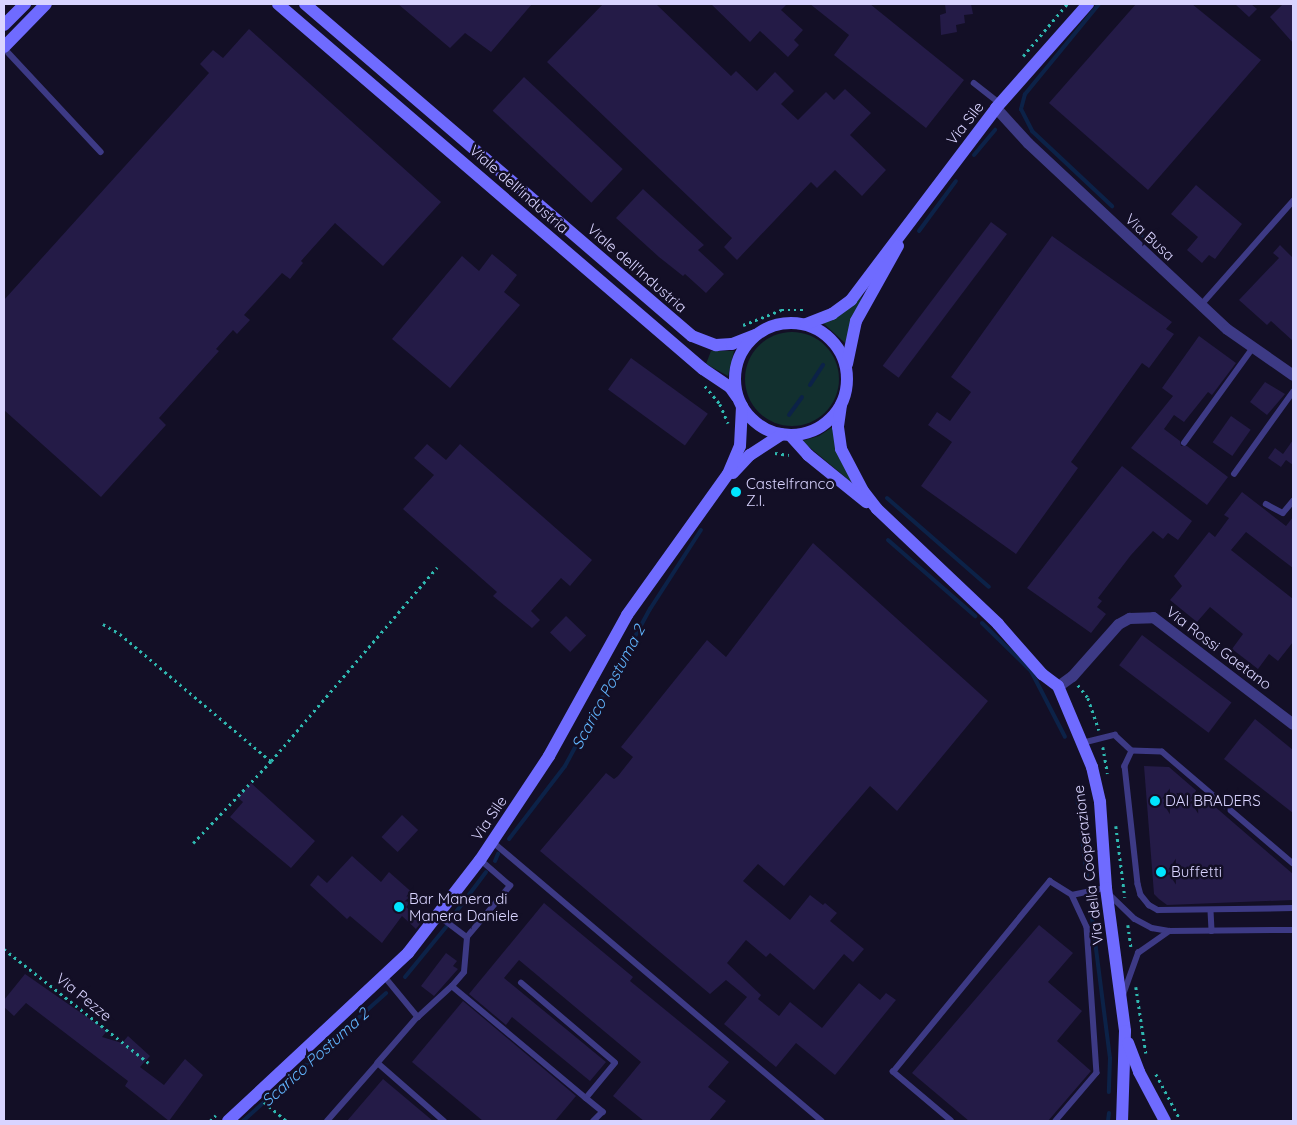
<!DOCTYPE html>
<style>
body{margin:0}
#map{position:relative;width:1297px;height:1125px;overflow:hidden;background:#130f26;font-family:Quicksand,sans-serif}
div>[style]{position:absolute}
[style*='--x']{left:calc(var(--x)*1px);top:calc(var(--y)*1px);width:calc(var(--w)*1px);rotate:calc(var(--a)*1deg)}
.green>*{inset:0;background:#12302f}
.round{border-radius:50%}
.stream>*{height:4px;margin:-2px;padding:0 2px;transform-origin:2px;border-radius:2px;background:#0c2248}
.building>*{inset:0;background:#241b47;transform-origin:0 0}
.path>*{height:2.5px;margin-top:-1.25px;transform-origin:0;background:repeating-linear-gradient(90deg,#2fb8b0 0 2.5px,transparent 0 6.5px)}
.lane>*{height:5.5px;margin:-2.75px;padding:0 2.75px;transform-origin:2.75px;border-radius:2.75px;background:#3d3a85}
.street>*{height:11px;margin:-5.5px;padding:0 5.5px;transform-origin:5.5px;border-radius:5.5px;background:#3d3a85}
.secondary>*{height:12px;margin:-6px;padding:0 6px;transform-origin:6px;border-radius:6px;background:#6f6bff}
.secondary>.ring{margin:-6px;padding:0;box-sizing:content-box;background:none;border:12px solid #6f6bff;border-radius:50%}
.dots>*{width:14px;height:14px;translate:-50% -50%;box-sizing:border-box;border:2px solid #130f26;border-radius:50%}
span{translate:-50% -50%;white-space:nowrap;text-align:center;line-height:1.15;-webkit-text-stroke:5px #130f26;paint-order:stroke}
.street-label{font-size:15px;color:#d9d4ff}
.poi-label{font-size:15px;color:#d9d4ff}
.left{translate:0 -50%;text-align:left}
.water-label{font-size:16px;color:#62b6ff;font-style:italic}
.frame{position:absolute;inset:0;border:5px solid #d9d4ff;pointer-events:none}
</style>
<div id="map">
<div class="green">
<i style="clip-path:polygon(862px 293px,861px 302px,845px 343px,823px 323px)"></i>
<i class="round" style="left:745px;top:332px;width:94px;height:94px"></i>
<i style="clip-path:polygon(711px 351px,734px 351px,728px 376px,706px 364px)"></i>
<i style="clip-path:polygon(834px 426px,856px 486px,802px 441px,819px 436px)"></i>
</div>
<div class="stream">
<i style="--x:1099;--y:4;--w:117;--a:129.4"></i>
<i style="--x:1025;--y:94;--w:16;--a:105"></i>
<i style="--x:1021;--y:109;--w:25;--a:63"></i>
<i style="--x:1032;--y:131;--w:110;--a:43.2"></i>
<i style="--x:974;--y:155;--w:33;--a:-50"></i>
<i style="--x:1133;--y:226;--w:47;--a:43.3"></i>
<i style="--x:919;--y:231;--w:62;--a:-53.5"></i>
<i style="--x:810;--y:385;--w:24;--a:-57"></i>
<i style="--x:789;--y:415;--w:22;--a:-54"></i>
<i style="--x:887;--y:498;--w:135;--a:41.1"></i>
<i style="--x:888;--y:540;--w:116;--a:41.1"></i>
<i style="--x:982;--y:623;--w:69;--a:44.4"></i>
<i style="--x:1031;--y:671;--w:74;--a:62.7"></i>
<i style="--x:1077;--y:796;--w:83;--a:83"></i>
<i style="--x:509;--y:839;--w:92;--a:-52.5"></i>
<i style="--x:565;--y:766;--w:179;--a:-61.6"></i>
<i style="--x:650;--y:609;--w:94;--a:-57.2"></i>
<i style="--x:495;--y:861;--w:8;--a:-67"></i>
<i style="--x:1090;--y:902;--w:157;--a:82.7"></i>
<i style="--x:1110;--y:1058;--w:34;--a:92"></i>
<i style="--x:456;--y:912;--w:50;--a:-53.1"></i>
<i style="--x:405;--y:977;--w:65;--a:-50.6"></i>
<i style="--x:243;--y:1121;--w:192;--a:-41.8"></i>
<i style="--x:1108;--y:1121;--w:8;--a:-83"></i>
</div>
<div class="building">
<i style="clip-path:polygon(398px 4px,532px 4px,491px 52px,465px 33px,450px 48px)"></i>
<i style="clip-path:polygon(603px 4px,656px 4px,731px 76px,736px 71px,757px 91px,775px 72px,794px 91px,781px 104px,798px 120px,826px 92px,834px 100px,845px 89px,871px 113px,850px 135px,886px 170px,862px 196px,835px 170px,817px 188px,811px 182px,737px 260px,724px 247px,732px 238px,547px 62px)"></i>
<i style="clip-path:polygon(711px 4px,787px 4px,781px 10px,803px 30px,794px 40px,799px 45px,788px 57px,760px 31px,750px 42px)"></i>
<i style="clip-path:polygon(810px 4px,870px 4px,964px 80px,926px 128px,834px 55px,849px 35px)"></i>
<i style="clip-path:polygon(945px 4px,971px 4px,973px 14px,964px 15px,965px 23px,956px 25px,957px 32px,941px 35px,940px 15px,946px 13px)"></i>
<i style="clip-path:polygon(1136px 4px,1192px 4px,1261px 60px,1148px 190px,1049px 103px)"></i>
<i style="clip-path:polygon(1235px 4px,1251px 4px,1257px 9px,1249px 17px)"></i>
<i style="clip-path:polygon(1283px 4px,1293px 4px,1293px 43px,1270px 17px)"></i>
<i style="clip-path:polygon(249px 29px,441px 202px,383px 266px,335px 223px,301px 261px,303px 263px,290px 279px,282px 273px,244px 315px,250px 320px,237px 334px,233px 330px,216px 349px,219px 351px,159px 418px,166px 425px,101px 497px,4px 410px,4px 300px,209px 73px,200px 64px,213px 50px,223px 58px)"></i>
<i style="left:524px;top:77px;width:135px;height:46px;rotate:43deg"></i>
<i style="clip-path:polygon(1196px 185px,1242px 224px,1215px 259px,1209px 255px,1202px 263px,1187px 250px,1198px 237px,1171px 214px)"></i>
<i style="clip-path:polygon(643px 189px,704px 245px,698px 250px,724px 274px,706px 293px,685px 274px,683px 276px,659px 257px,616px 218px)"></i>
<i style="left:991px;top:222px;width:20px;height:180px;rotate:37deg"></i>
<i style="clip-path:polygon(1052px 236px,1172px 322px,1166px 329px,1174px 334px,1149px 368px,1142px 363px,1071px 462px,1078px 468px,1016px 554px,921px 486px,952px 442px,928px 425px,937px 412px,950px 421px,971px 392px,951px 377px)"></i>
<i style="clip-path:polygon(1280px 245px,1293px 258px,1293px 341px,1271px 321px,1267px 325px,1239px 300px,1279px 258px,1273px 253px)"></i>
<i style="clip-path:polygon(492px 254px,517px 275px,504px 292px,520px 305px,450px 388px,392px 339px,462px 256px,479px 271px)"></i>
<i style="clip-path:polygon(1199px 336px,1236px 363px,1212px 395px,1208px 392px,1184px 422px,1174px 415px,1164px 429px,1180px 441px,1181px 446px,1187px 446px,1228px 477px,1207px 505px,1131px 448px,1173px 396px,1162px 388px)"></i>
<i style="left:631px;top:358px;width:95px;height:39px;rotate:36deg"></i>
<i style="clip-path:polygon(1265px 382px,1285px 394px,1267px 415px,1250px 402px)"></i>
<i style="left:1231px;top:416px;width:24px;height:32px;rotate:35deg"></i>
<i style="clip-path:polygon(1293px 440px,1293px 465px,1286px 460px,1281px 467px,1268px 458px,1275px 448px,1283px 454px)"></i>
<i style="clip-path:polygon(427px 444px,446px 460px,460px 444px,592px 560px,570px 586px,561px 578px,531px 611px,540px 620px,532px 628px,493px 596px,497px 592px,403px 509px,434px 475px,414px 458px)"></i>
<i style="clip-path:polygon(1122px 466px,1192px 521px,1178px 540px,1168px 533px,1163px 539px,1153px 531px,1131px 555px,1098px 598px,1102px 601px,1097px 607px,1106px 614px,1091px 633px,1027px 588px)"></i>
<i style="clip-path:polygon(1242px 492px,1286px 526px,1293px 517px,1293px 568px,1246px 532px,1231px 550px,1293px 599px,1293px 642px,1278px 661px,1269px 654px,1258px 669px,1232px 649px,1243px 634px,1210px 607px,1197px 622px,1170px 600px,1182px 586px,1174px 576px,1209px 532px,1215px 537px,1229px 518px,1224px 515px)"></i>
<i style="clip-path:polygon(813px 543px,988px 701px,897px 811px,870px 786px,784px 886px,758px 864px,743px 881px,790px 920px,810px 895px,823px 905px,825px 903px,837px 913px,830px 921px,864px 949px,853px 962px,844px 954px,814px 990px,770px 953px,766px 957px,746px 940px,727px 963px,761px 995px,758px 999px,779px 1016px,790px 1002px,822px 1028px,859px 983px,880px 1000px,886px 993px,896px 1000px,835px 1075px,796px 1043px,776px 1067px,724px 1024px,747px 997px,726px 980px,710px 994px,540px 851px,606px 773px,614px 779px,618px 776px,633px 757px,621px 747px,707px 640px,726px 657px)"></i>
<i style="left:566px;top:616px;width:28px;height:23px;rotate:44deg"></i>
<i style="left:1142px;top:635px;width:112px;height:38px;rotate:37deg"></i>
<i style="clip-path:polygon(1255px 719px,1293px 750px,1293px 813px,1224px 759px)"></i>
<i style="clip-path:polygon(1144px 766px,1169px 767px,1293px 874px,1293px 900px,1167px 905px,1159px 899px,1154px 894px)"></i>
<i style="clip-path:polygon(251px 783px,315px 841px,291px 868px,230px 817px,243px 802px,238px 798px)"></i>
<i style="left:402px;top:815px;width:22px;height:30px;rotate:43deg"></i>
<i style="clip-path:polygon(352px 856px,381px 882px,389px 872px,416px 896px,406px 907px,422px 921px,416px 929px,402px 916px,382px 943px,350px 916px,347px 919px,310px 885px,318px 875px,327px 883px)"></i>
<i style="clip-path:polygon(544px 903px,633px 977px,630px 981px,729px 1062px,708px 1087px,726px 1101px,709px 1121px,644px 1121px,613px 1096px,641px 1062px,519px 960px,504px 978px,606px 1062px,590px 1081px,512px 1017px,506px 1025px,469px 994px)"></i>
<i style="clip-path:polygon(1039px 925px,1073px 953px,1048px 982px,1082px 1011px,1057px 1041px,1091px 1071px,1048px 1121px,969px 1121px,912px 1073px)"></i>
<i style="clip-path:polygon(446px 953px,457px 961px,453px 966px,458px 969px,434px 996px,421px 986px)"></i>
<i style="clip-path:polygon(25px 974px,107px 1031px,102px 1037px,122px 1043px,128px 1036px,150px 1056px,140px 1067px,164px 1085px,185px 1059px,203px 1075px,169px 1121px,125px 1086px,128px 1081px,26px 1003px,14px 1016px,4px 1007px,4px 1000px)"></i>
<i style="clip-path:polygon(463px 1001px,576px 1096px,555px 1121px,483px 1121px,412px 1062px)"></i>
<i style="clip-path:polygon(383px 1079px,433px 1121px,347px 1121px)"></i>
</div>
<div class="path">
<i style="--x:1023;--y:56;--w:68;--a:-49.8"></i>
<i style="--x:743;--y:325;--w:41;--a:-21.5"></i>
<i style="--x:781;--y:310;--w:25;--a:0"></i>
<i style="--x:705;--y:386;--w:23;--a:50"></i>
<i style="--x:720;--y:404;--w:21;--a:67"></i>
<i style="--x:775;--y:453;--w:14;--a:8"></i>
<i style="--x:103;--y:624;--w:20;--a:30"></i>
<i style="--x:120;--y:634;--w:197;--a:40.1"></i>
<i style="--x:1078;--y:685;--w:16;--a:52"></i>
<i style="--x:1088;--y:698;--w:34;--a:71"></i>
<i style="--x:1103;--y:747;--w:27;--a:80"></i>
<i style="--x:1116;--y:826;--w:72;--a:82.8"></i>
<i style="--x:193;--y:843;--w:113;--a:-46.4"></i>
<i style="--x:271;--y:761;--w:255;--a:-49.4"></i>
<i style="--x:1128;--y:925;--w:22;--a:82"></i>
<i style="--x:4;--y:949;--w:184;--a:38.2"></i>
<i style="--x:1136;--y:987;--w:67;--a:81.4"></i>
<i style="--x:1156;--y:1074;--w:53;--a:62"></i>
<i style="--x:264;--y:1102;--w:30;--a:40"></i>
<i style="--x:210;--y:1121;--w:8;--a:-45"></i>
</div>
<div class="lane">
<i style="--x:4;--y:48;--w:142;--a:47"></i>
<i style="--x:974;--y:83;--w:33;--a:38"></i>
<i style="--x:1201;--y:305;--w:139;--a:-48.5"></i>
<i style="--x:1184;--y:443;--w:116;--a:-54.1"></i>
<i style="--x:1234;--y:474;--w:101;--a:-54.3"></i>
<i style="--x:1266;--y:504;--w:19;--a:28"></i>
<i style="--x:1283;--y:513;--w:16;--a:-50"></i>
<i style="--x:1082;--y:743;--w:34;--a:-14"></i>
<i style="--x:1115;--y:735;--w:23;--a:43"></i>
<i style="--x:493;--y:842;--w:431;--a:40.3"></i>
<i style="--x:1293;--y:864;--w:172;--a:-139.5"></i>
<i style="--x:1162;--y:752;--w:30;--a:-178"></i>
<i style="--x:1132;--y:751;--w:17;--a:115"></i>
<i style="--x:1125;--y:766;--w:119;--a:83.7"></i>
<i style="--x:1138;--y:884;--w:11;--a:75"></i>
<i style="--x:1141;--y:895;--w:13;--a:51"></i>
<i style="--x:1149;--y:905;--w:10;--a:29"></i>
<i style="--x:1158;--y:910;--w:135;--a:-0.8"></i>
<i style="--x:1108;--y:893;--w:37;--a:44"></i>
<i style="--x:1135;--y:919;--w:19;--a:28"></i>
<i style="--x:1152;--y:928;--w:17;--a:10"></i>
<i style="--x:1169;--y:931;--w:124;--a:-0.5"></i>
<i style="--x:1072;--y:895;--w:35;--a:-12"></i>
<i style="--x:1211;--y:911;--w:20;--a:87"></i>
<i style="--x:439;--y:916;--w:35;--a:37"></i>
<i style="--x:385;--y:977;--w:52;--a:50.5"></i>
<i style="--x:418;--y:1017;--w:46;--a:-42.4"></i>
<i style="--x:452;--y:986;--w:175;--a:39.9"></i>
<i style="--x:586;--y:1098;--w:45;--a:-50.4"></i>
<i style="--x:615;--y:1063;--w:123;--a:-139.6"></i>
<i style="--x:452;--y:986;--w:18;--a:-49"></i>
<i style="--x:464;--y:972;--w:35;--a:-85"></i>
<i style="--x:467;--y:937;--w:67;--a:-49.9"></i>
<i style="--x:510;--y:886;--w:40;--a:-139"></i>
<i style="--x:1123;--y:995;--w:45;--a:-70.3"></i>
<i style="--x:1138;--y:953;--w:38;--a:-35"></i>
<i style="--x:418;--y:1017;--w:61;--a:131"></i>
<i style="--x:378;--y:1063;--w:88;--a:41.3"></i>
<i style="--x:586;--y:1098;--w:22;--a:39"></i>
<i style="--x:603;--y:1112;--w:13;--a:135"></i>
<i style="--x:327;--y:1121;--w:77;--a:-48.7"></i>
<i style="--x:951;--y:1121;--w:76;--a:-139.8"></i>
<i style="--x:893;--y:1072;--w:247;--a:-50.6"></i>
<i style="--x:1050;--y:881;--w:26;--a:32"></i>
<i style="--x:1072;--y:895;--w:35;--a:65"></i>
<i style="--x:1087;--y:927;--w:146;--a:86.1"></i>
<i style="--x:1097;--y:1073;--w:63;--a:130.5"></i>
</div>
<div class="street">
<i style="--x:996;--y:108;--w:47;--a:47.6"></i>
<i style="--x:1028;--y:143;--w:272;--a:43.1"></i>
<i style="--x:1227;--y:329;--w:80;--a:34.9"></i>
<i style="--x:1058;--y:686;--w:17;--a:-36"></i>
<i style="--x:1072;--y:676;--w:69;--a:-48.5"></i>
<i style="--x:1118;--y:624;--w:13;--a:-29"></i>
<i style="--x:1129;--y:618;--w:24;--a:-2"></i>
<i style="--x:1153;--y:617;--w:176;--a:37.4"></i>
</div>
<div class="secondary">
<i style="--x:278;--y:4;--w:560;--a:40.66"></i>
<i style="--x:703;--y:369;--w:32;--a:34"></i>
<i style="--x:730;--y:387;--w:12;--a:55"></i>
<i style="--x:305;--y:4;--w:510;--a:40.63"></i>
<i style="--x:692;--y:336;--w:26;--a:21"></i>
<i style="--x:716;--y:345;--w:16;--a:-4"></i>
<i style="--x:732;--y:344;--w:26;--a:-21"></i>
<i style="--x:4;--y:25;--w:30;--a:-45"></i>
<i style="--x:4;--y:47;--w:60;--a:-45.7"></i>
<i class="ring" style="left:735px;top:323px;width:100px;height:100px"></i>
<i style="--x:806;--y:324;--w:28;--a:-21"></i>
<i style="--x:832;--y:314;--w:24;--a:-36"></i>
<i style="--x:851;--y:300;--w:241;--a:-52.9"></i>
<i style="--x:996;--y:108;--w:139;--a:-48.5"></i>
<i style="--x:847;--y:364;--w:44;--a:-78.2"></i>
<i style="--x:856;--y:321;--w:86;--a:-60.8"></i>
<i style="--x:841;--y:405;--w:22;--a:98"></i>
<i style="--x:838;--y:427;--w:22;--a:82"></i>
<i style="--x:841;--y:449;--w:47;--a:62.4"></i>
<i style="--x:863;--y:491;--w:23;--a:52"></i>
<i style="--x:877;--y:509;--w:167;--a:43.5"></i>
<i style="--x:998;--y:624;--w:67;--a:48.7"></i>
<i style="--x:1042;--y:674;--w:20;--a:37"></i>
<i style="--x:1058;--y:686;--w:88;--a:67.2"></i>
<i style="--x:1092;--y:767;--w:36;--a:77"></i>
<i style="--x:1100;--y:802;--w:86;--a:86"></i>
<i style="--x:1106;--y:888;--w:144;--a:82.4"></i>
<i style="--x:1125;--y:1031;--w:90;--a:91.9"></i>
<i style="--x:790;--y:435;--w:27;--a:48"></i>
<i style="--x:808;--y:455;--w:75;--a:39"></i>
<i style="--x:733;--y:473;--w:25;--a:-47"></i>
<i style="--x:750;--y:455;--w:38;--a:-33"></i>
<i style="--x:1128;--y:1043;--w:31;--a:69"></i>
<i style="--x:1139;--y:1072;--w:55;--a:62"></i>
<i style="--x:228;--y:1121;--w:246;--a:-43"></i>
<i style="--x:408;--y:953;--w:118;--a:-52.3"></i>
<i style="--x:480;--y:860;--w:125;--a:-56.4"></i>
<i style="--x:549;--y:756;--w:161;--a:-61"></i>
<i style="--x:627;--y:615;--w:173;--a:-54.4"></i>
<i style="--x:728;--y:474;--w:30;--a:-67"></i>
<i style="--x:740;--y:446;--w:40;--a:-87.1"></i>
</div>
<div class="dots">
<i style="left:736px;top:492px;background:#00e5ff"></i>
<i style="left:1155px;top:801px;background:#00e5ff"></i>
<i style="left:1161px;top:872px;background:#00e5ff"></i>
<i style="left:399px;top:907px;background:#00e5ff"></i>
</div>
<div class="street-label">
<span style="left:965px;top:123px;rotate:-52deg">Via Sile</span>
<span style="left:519px;top:189px;rotate:41deg">Viale dell'industria</span>
<span style="left:1150px;top:237px;rotate:43deg">Via Busa</span>
<span style="left:637px;top:268px;rotate:41deg">Viale dell'Industria</span>
<span style="left:1219px;top:648px;rotate:37deg">Via Rossi Gaetano</span>
<span style="left:489px;top:818px;rotate:-56deg">Via Sile</span>
<span style="left:1088px;top:865px;rotate:-97deg">Via della Cooperazione</span>
<span style="left:84px;top:997px;rotate:39deg">Via Pezze</span>
</div>
<div class="poi-label">
<span class="left" style="left:746px;top:492px">Castelfranco<br>Z.I.</span>
<span class="left" style="left:1165px;top:801px">DAI BRADERS</span>
<span class="left" style="left:1171px;top:872px">Buffetti</span>
<span class="left" style="left:409px;top:907px">Bar Manera di<br>Manera Daniele</span>
</div>
<div class="water-label">
<span style="left:608px;top:687px;rotate:-62deg">Scarico Postuma 2</span>
<span style="left:315px;top:1057px;rotate:-42deg">Scarico Postuma 2</span>
</div>
<div class="frame"></div>
</div>
